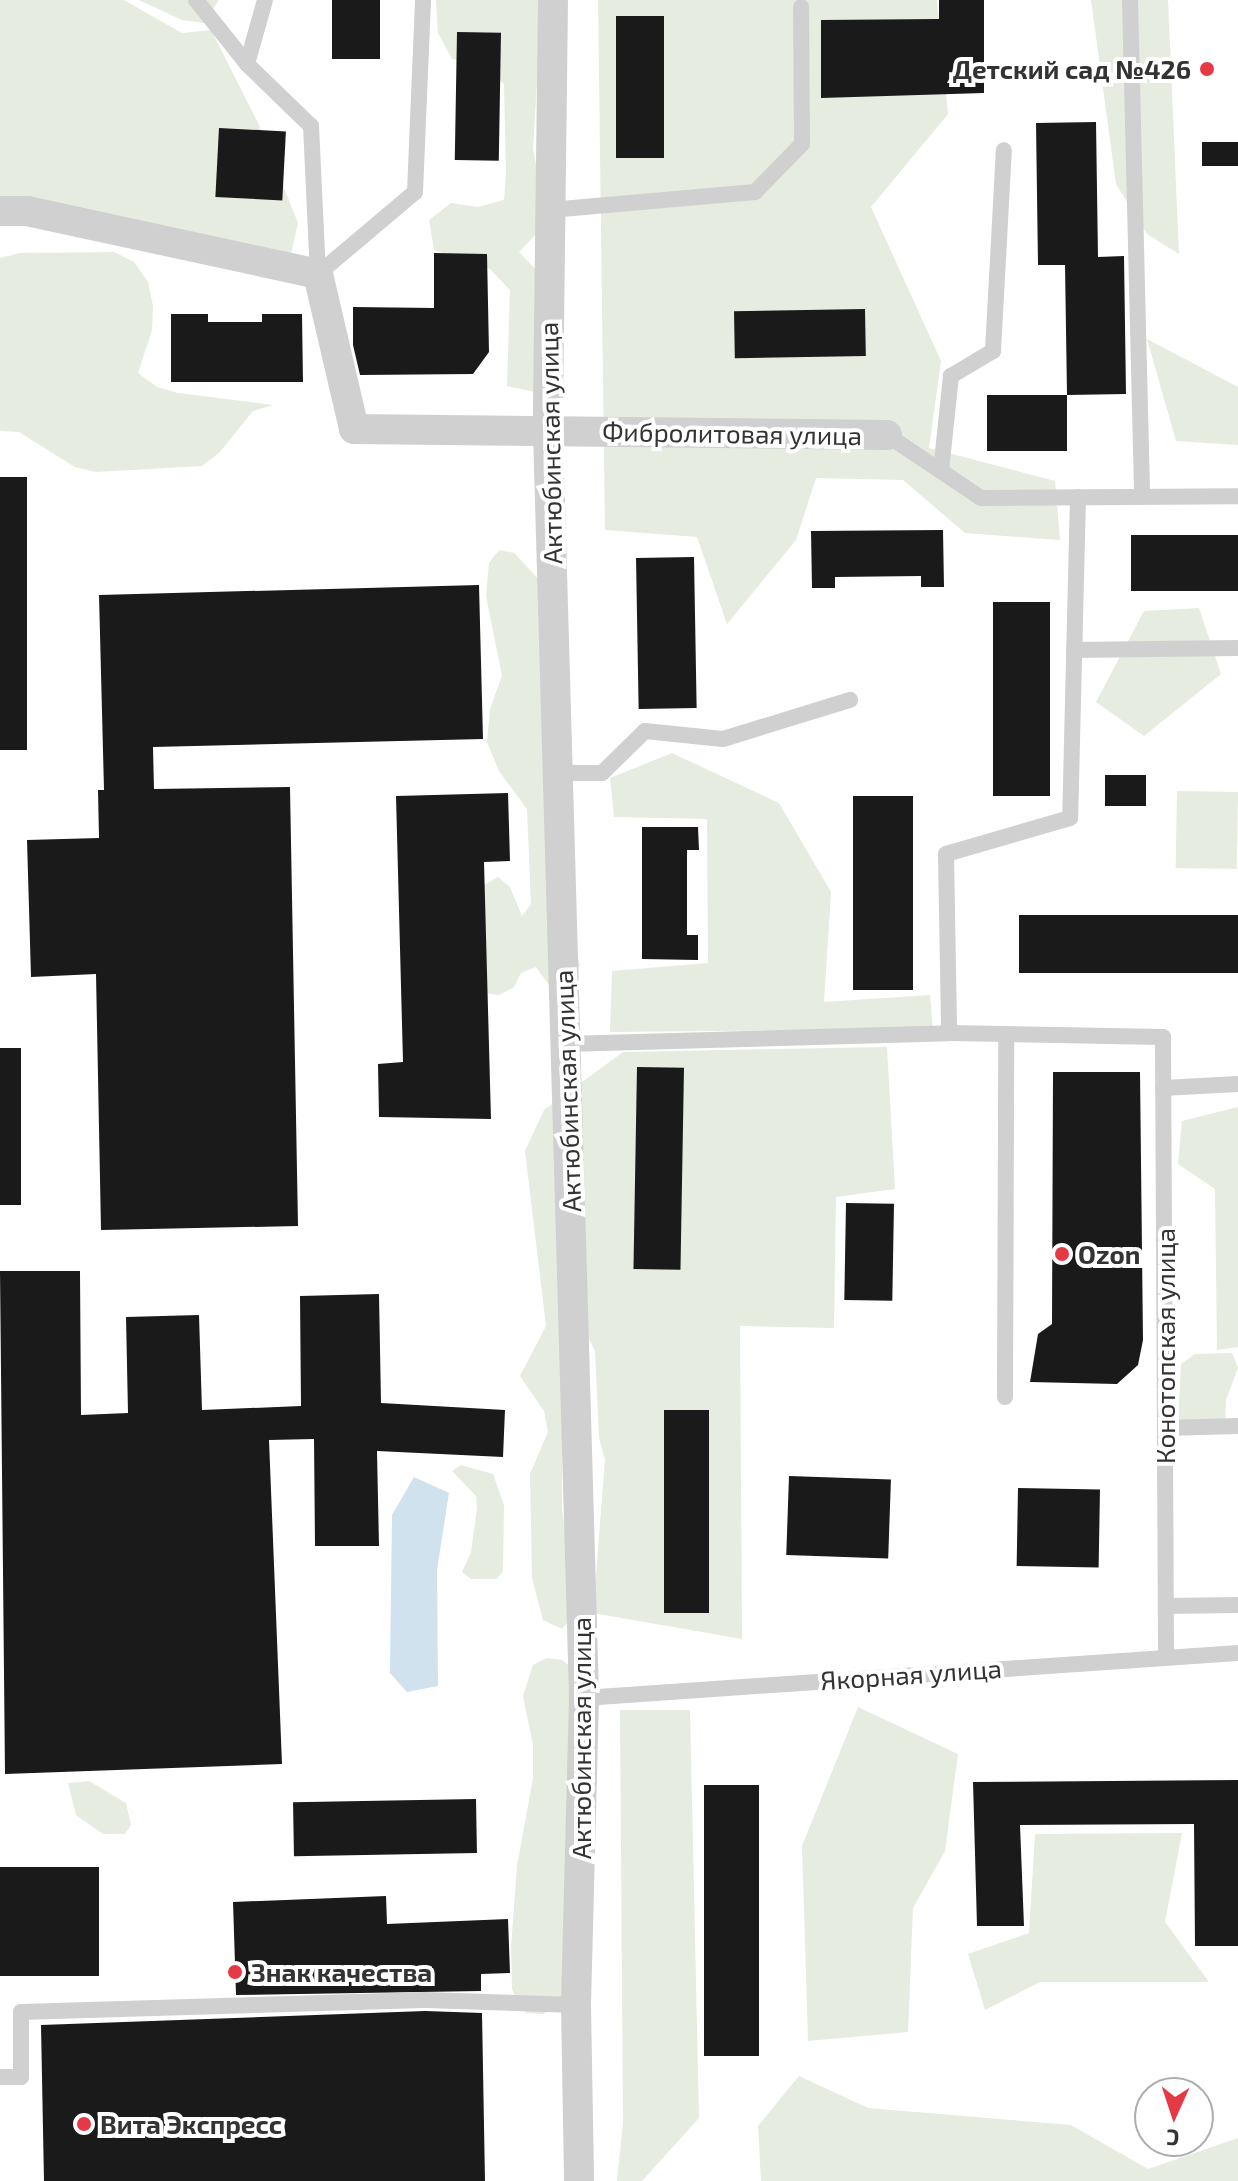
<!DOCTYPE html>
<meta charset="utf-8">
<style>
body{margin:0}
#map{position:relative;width:1238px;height:2181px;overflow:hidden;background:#fff;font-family:"Exo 2",sans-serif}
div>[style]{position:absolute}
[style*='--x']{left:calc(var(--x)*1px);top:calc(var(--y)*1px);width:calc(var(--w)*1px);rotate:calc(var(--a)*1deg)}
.green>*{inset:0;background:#e6ecdf;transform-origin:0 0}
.water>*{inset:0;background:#cfe2ee}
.building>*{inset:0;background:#1a1a1a;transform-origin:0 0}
.service>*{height:16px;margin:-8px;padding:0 8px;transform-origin:8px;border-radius:8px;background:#d0d0d0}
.minor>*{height:30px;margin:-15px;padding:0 15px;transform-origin:15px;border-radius:15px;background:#d0d0d0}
.dots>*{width:22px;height:22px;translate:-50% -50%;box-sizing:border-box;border:4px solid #fff;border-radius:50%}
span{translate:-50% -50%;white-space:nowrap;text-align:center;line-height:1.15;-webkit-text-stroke:8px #fff;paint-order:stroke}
.poi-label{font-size:26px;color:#333;font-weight:700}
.right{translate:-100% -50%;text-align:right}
.left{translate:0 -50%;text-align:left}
.street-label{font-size:26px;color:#333}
.north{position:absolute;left:1134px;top:2077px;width:80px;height:80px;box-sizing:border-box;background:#fff;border:2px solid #adadad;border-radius:50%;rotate:183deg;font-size:22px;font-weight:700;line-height:32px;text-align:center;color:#333}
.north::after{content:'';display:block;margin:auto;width:28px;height:36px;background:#e63946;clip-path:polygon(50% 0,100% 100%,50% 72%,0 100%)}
</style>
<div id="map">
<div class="green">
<i style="clip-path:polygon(0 0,124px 0,182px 33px,211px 30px,258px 123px,298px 223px,287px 272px,0 220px)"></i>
<i style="clip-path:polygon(139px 0,219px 0,204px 23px,182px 20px)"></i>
<i style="clip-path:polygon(436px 0,542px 0,533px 148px,543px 203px,538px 232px,519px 252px,538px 272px,540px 393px,507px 386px,510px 290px,490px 269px,434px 250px,429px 220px,451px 203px,478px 207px,504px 200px,506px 172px,504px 84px,482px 64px,452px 59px,438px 33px)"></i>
<i style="clip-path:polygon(598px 0,937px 0,948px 114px,871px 207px,941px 361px,929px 448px,1055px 481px,1060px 540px,965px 533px,903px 480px,816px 478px,796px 540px,727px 624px,697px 537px,605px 530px)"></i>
<i style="clip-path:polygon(1091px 0,1168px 0,1179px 254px,1147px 234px,1116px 184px)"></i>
<i style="clip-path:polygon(114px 252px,134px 262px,148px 282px,153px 306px,152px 330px,138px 373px,157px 387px,178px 393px,273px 405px,253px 411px,219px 453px,202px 466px,96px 472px,75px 467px,19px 432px,0 431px,0 258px,20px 253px)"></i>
<i style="clip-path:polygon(1147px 339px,1238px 387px,1238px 445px,1176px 441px)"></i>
<i style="clip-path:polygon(499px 550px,514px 553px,545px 586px,570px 708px,574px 950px,580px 964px,571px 993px,555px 993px,536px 967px,521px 973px,514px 987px,499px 995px,483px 993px,484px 885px,498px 877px,510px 887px,522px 916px,531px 904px,527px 809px,499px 771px,487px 742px,490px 709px,502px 676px,486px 596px,489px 563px)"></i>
<i style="clip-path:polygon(1199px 608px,1221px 674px,1144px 736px,1096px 702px,1144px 611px)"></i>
<i style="clip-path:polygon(672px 753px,779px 803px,831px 892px,824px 1002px,930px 995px,933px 1029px,610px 1032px,612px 971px,708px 963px,707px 819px,614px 817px,610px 778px)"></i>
<i style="left:1177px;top:791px;width:61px;height:77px;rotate:1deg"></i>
<i style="clip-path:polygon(887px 1047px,895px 1189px,836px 1197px,834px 1328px,740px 1326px,742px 1639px,593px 1613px,605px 1460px,599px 1438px,595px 1351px,586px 1333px,562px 1365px,562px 1509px,576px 1612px,562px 1629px,543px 1620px,532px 1578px,530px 1474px,548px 1432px,544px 1411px,520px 1376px,546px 1326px,525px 1151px,544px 1110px,623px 1052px)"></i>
<i style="clip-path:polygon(1238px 1107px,1238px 1347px,1217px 1350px,1215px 1189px,1178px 1164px,1182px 1121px)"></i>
<i style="clip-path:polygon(1232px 1353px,1238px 1368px,1226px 1400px,1225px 1424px,1178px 1424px,1181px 1364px,1195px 1354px)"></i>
<i style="clip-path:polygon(461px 1465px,493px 1474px,504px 1505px,503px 1571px,497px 1579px,471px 1579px,462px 1572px,471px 1552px,477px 1508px,476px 1496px,452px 1471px)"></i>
<i style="clip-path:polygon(547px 1658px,562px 1660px,574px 1669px,583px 1963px,558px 2006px,543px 2014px,526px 2013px,518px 2004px,512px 1989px,511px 1947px,517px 1866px,533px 1778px,533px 1745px,523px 1696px,533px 1665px)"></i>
<i style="clip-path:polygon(858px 1707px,958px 1754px,945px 1851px,913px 1908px,908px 2032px,808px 2041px,802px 1846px)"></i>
<i style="clip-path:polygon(620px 1710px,690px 1710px,699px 2118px,642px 2181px,617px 2181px,623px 2123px)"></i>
<i style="clip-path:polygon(89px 1781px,126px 1803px,131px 1825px,125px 1834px,103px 1834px,76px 1815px,68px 1783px)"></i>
<i style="clip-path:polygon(1182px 1833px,1165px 1922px,1209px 1982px,1040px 1982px,985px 2010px,968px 1954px,1029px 1933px,1035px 1834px)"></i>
<i style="clip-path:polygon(799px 2076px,868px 2108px,1071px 2125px,1148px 2169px,1238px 2138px,1238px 2181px,761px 2181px,758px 2126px)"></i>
</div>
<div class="water">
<i style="clip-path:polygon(414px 1477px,449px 1493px,437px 1570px,438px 1686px,407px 1692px,390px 1673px,392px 1515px)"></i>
</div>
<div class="building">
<i style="left:332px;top:0;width:48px;height:59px"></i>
<i style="clip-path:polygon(939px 0,984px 0,984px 93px,821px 98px,821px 20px,939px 19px)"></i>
<i style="left:616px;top:16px;width:48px;height:142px"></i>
<i style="left:457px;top:32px;width:44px;height:128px;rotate:1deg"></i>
<i style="clip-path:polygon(1096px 122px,1098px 257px,1124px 256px,1126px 394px,1067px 395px,1065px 265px,1038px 265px,1036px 123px)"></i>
<i style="left:219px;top:128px;width:67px;height:69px;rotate:3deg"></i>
<i style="left:1238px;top:142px;width:24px;height:36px;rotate:90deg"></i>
<i style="clip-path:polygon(434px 253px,487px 254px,489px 352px,473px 374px,360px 375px,353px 345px,353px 307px,434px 308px)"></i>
<i style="left:865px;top:309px;width:47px;height:131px;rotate:89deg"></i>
<i style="clip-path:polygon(171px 314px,208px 314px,208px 322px,262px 322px,262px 314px,302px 314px,303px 382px,171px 382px)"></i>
<i style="left:987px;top:395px;width:80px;height:56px"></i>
<i style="left:0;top:477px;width:27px;height:273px"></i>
<i style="clip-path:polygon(943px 530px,944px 587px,921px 587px,921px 576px,835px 577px,835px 588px,812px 588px,811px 531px)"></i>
<i style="left:1238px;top:535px;width:56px;height:107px;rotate:90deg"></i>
<i style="left:694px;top:557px;width:151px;height:58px;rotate:89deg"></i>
<i style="clip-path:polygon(479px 585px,483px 739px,153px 747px,154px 789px,290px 787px,298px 1226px,101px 1230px,96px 974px,31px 977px,27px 840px,99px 838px,98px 790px,104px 790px,99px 595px)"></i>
<i style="left:993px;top:602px;width:57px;height:194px"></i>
<i style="left:1105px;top:775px;width:41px;height:31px"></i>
<i style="clip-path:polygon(508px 793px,510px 861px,484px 862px,491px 1119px,379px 1117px,378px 1064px,403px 1062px,396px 796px)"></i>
<i style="left:853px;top:796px;width:60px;height:194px"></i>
<i style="clip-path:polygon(642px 827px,698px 827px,699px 850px,687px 850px,687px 935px,698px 935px,698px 960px,642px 959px)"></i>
<i style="left:1238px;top:915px;width:58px;height:219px;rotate:90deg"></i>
<i style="left:0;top:1048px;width:21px;height:157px"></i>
<i style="left:637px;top:1067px;width:47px;height:202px;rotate:1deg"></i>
<i style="clip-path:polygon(1053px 1072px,1140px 1072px,1143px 1340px,1138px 1365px,1117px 1384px,1030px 1382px,1038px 1334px,1052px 1324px)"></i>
<i style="left:846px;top:1203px;width:48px;height:97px;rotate:1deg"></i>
<i style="clip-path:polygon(0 1271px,80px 1271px,81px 1415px,128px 1413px,126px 1317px,199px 1315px,202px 1410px,301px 1406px,300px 1296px,379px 1294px,381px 1403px,505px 1410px,503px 1457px,377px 1451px,379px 1546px,315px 1546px,314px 1439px,269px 1440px,282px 1764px,5px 1774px)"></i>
<i style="left:664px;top:1410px;width:45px;height:203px"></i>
<i style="left:789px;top:1476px;width:102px;height:79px;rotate:2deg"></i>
<i style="left:1018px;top:1488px;width:82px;height:78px;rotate:1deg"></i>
<i style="clip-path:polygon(1238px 1780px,1238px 1946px,1195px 1946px,1194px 1824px,1020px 1825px,1024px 1926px,977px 1926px,973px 1782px)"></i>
<i style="left:704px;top:1785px;width:55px;height:271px"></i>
<i style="left:476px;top:1799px;width:54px;height:183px;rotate:89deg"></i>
<i style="left:99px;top:1867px;width:109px;height:99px;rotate:90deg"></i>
<i style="clip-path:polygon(386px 1896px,387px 1924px,508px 1919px,510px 1973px,481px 1974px,481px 1991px,236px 1995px,233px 1902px)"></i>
<i style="clip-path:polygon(425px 2011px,482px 2013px,485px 2181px,44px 2181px,41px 2025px)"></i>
</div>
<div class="service">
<i style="--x:196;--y:0;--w:82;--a:51.4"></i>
<i style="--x:247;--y:64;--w:89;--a:44.1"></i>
<i style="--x:311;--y:126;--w:148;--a:87.3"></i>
<i style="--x:318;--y:274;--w:127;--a:-40.2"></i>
<i style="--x:415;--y:192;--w:192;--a:-87.6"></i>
<i style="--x:1130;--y:0;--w:497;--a:88.6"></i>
<i style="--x:247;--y:64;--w:66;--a:-74.3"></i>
<i style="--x:550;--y:210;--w:206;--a:-5"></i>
<i style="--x:755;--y:192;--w:67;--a:-45.6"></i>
<i style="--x:802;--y:144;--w:137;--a:-90.4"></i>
<i style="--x:887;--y:435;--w:113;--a:33.8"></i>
<i style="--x:981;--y:498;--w:257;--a:-0.4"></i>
<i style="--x:941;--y:471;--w:96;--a:-84"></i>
<i style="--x:951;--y:376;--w:49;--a:-30.8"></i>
<i style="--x:993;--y:351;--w:201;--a:-86.9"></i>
<i style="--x:1078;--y:497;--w:321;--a:91.4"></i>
<i style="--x:1070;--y:818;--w:129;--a:163.8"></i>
<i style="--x:946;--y:854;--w:179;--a:89"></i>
<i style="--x:949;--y:1033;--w:214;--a:1.1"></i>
<i style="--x:1163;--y:1037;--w:617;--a:89.72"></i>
<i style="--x:1074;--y:650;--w:164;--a:-0.7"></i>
<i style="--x:558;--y:773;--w:44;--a:0"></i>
<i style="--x:602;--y:773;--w:60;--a:-44.3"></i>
<i style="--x:645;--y:731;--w:78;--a:5.9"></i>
<i style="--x:723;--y:739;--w:133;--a:-17.1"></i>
<i style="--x:565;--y:1044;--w:384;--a:-1.6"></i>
<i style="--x:1163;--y:1088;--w:75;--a:-3.1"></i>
<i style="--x:1005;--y:1397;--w:362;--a:-89.8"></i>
<i style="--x:1165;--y:1428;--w:73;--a:-1.6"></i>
<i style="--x:1166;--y:1606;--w:72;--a:-0.8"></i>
<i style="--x:584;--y:1698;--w:656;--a:-3.94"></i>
<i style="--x:0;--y:2077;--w:21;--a:0"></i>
<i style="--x:21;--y:2077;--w:65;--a:-90"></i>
<i style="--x:21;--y:2012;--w:404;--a:-1.7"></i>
<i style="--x:425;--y:2000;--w:151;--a:1.9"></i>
</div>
<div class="minor">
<i style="--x:553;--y:0;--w:431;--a:90.7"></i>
<i style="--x:548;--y:431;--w:1268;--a:88.37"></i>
<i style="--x:584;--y:1698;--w:307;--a:91.5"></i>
<i style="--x:576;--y:2005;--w:176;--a:89"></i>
<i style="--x:0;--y:211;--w:27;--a:0"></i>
<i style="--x:27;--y:211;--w:298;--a:12.2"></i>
<i style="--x:318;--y:274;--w:159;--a:76.9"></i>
<i style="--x:354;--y:429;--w:533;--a:0.64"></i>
</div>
<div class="dots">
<i style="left:1207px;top:69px;background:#e63946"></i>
<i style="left:1062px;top:1254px;background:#e63946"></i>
<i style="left:235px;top:1972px;background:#e63946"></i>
<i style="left:84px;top:2124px;background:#e63946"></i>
</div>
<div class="poi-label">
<span class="right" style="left:1191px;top:69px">Детский сад №426</span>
<span class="left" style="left:1078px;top:1254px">Ozon</span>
<span class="left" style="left:251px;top:1972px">Знак качества</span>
<span class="left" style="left:100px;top:2124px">Вита Экспресс</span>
</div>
<div class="street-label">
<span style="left:732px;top:433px;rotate:1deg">Фибролитовая улица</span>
<span style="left:550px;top:443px;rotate:-91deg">Актюбинская улица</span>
<span style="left:567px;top:1091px;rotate:-92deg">Актюбинская улица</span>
<span style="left:1165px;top:1346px;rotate:-90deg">Конотопская улица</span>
<span style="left:911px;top:1674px;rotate:-4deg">Якорная улица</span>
<span style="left:581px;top:1738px;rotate:-90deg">Актюбинская улица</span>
</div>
<div class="north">С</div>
</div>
